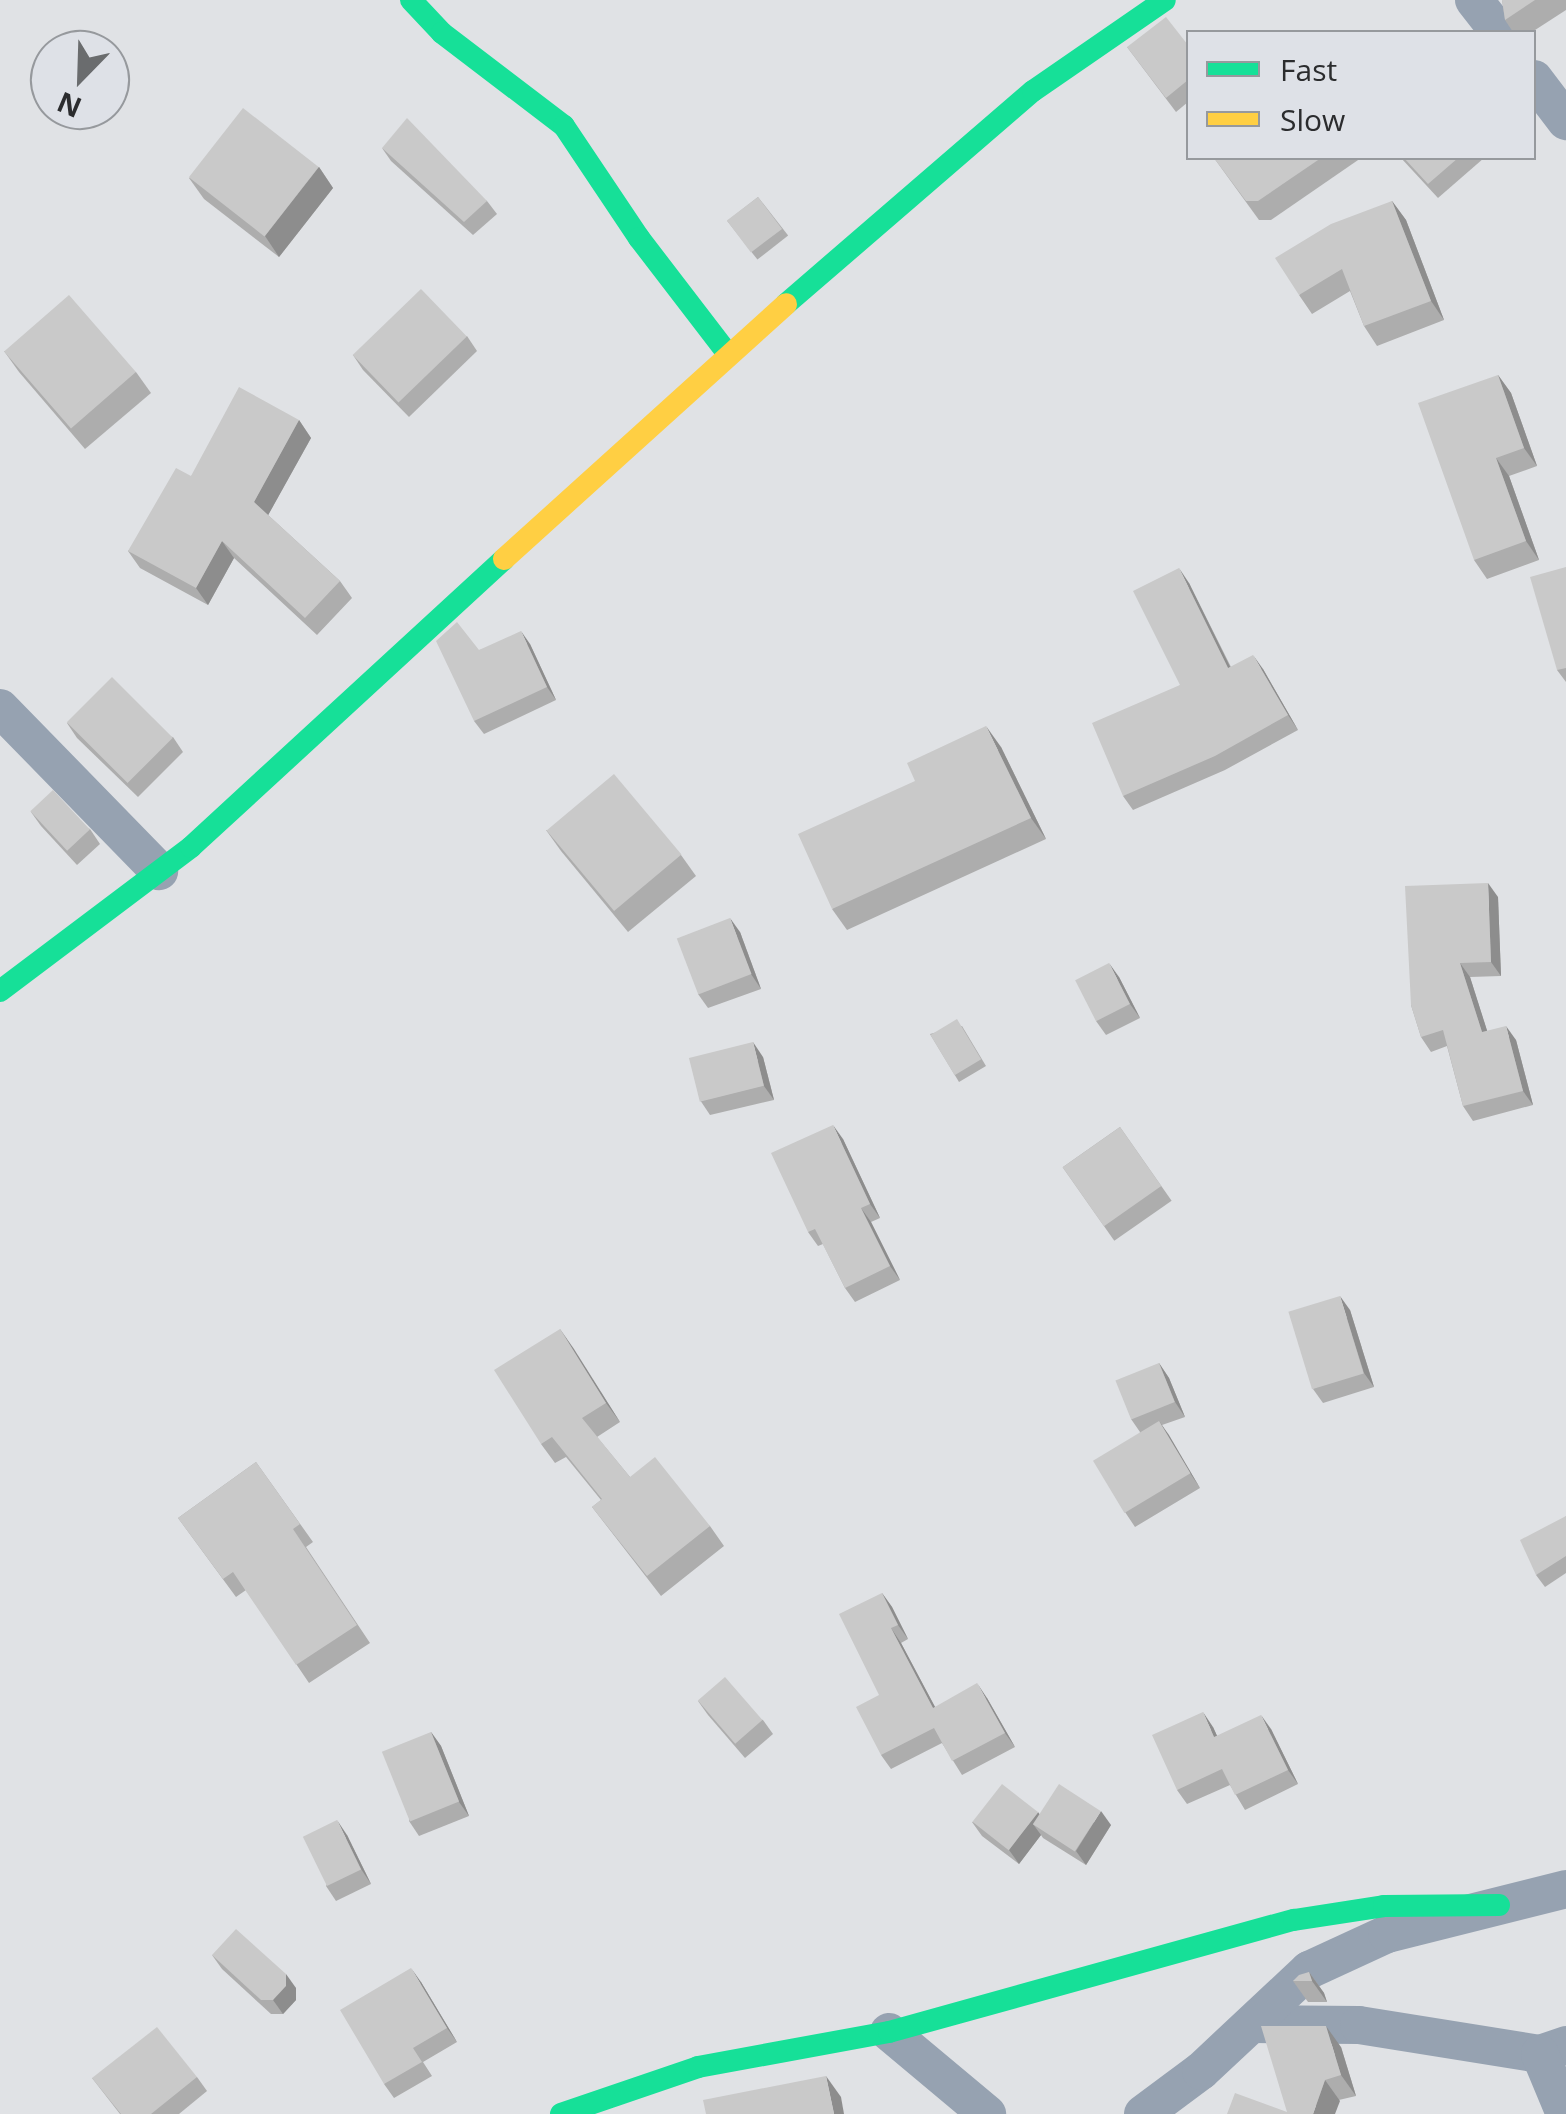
<!DOCTYPE html>
<style>
body{margin:0}
#map{position:relative;width:1566px;height:2114px;overflow:hidden;background:#e0e2e5;font-family:"Open Sans",sans-serif}
div>[style]{position:absolute}
[style*='--x']{left:calc(var(--x)*1px);top:calc(var(--y)*1px);width:calc(var(--w)*1px);rotate:calc(var(--a)*1deg)}
.street>*{height:38px;margin:-19px;padding:0 19px;transform-origin:19px;border-radius:19px;background:#96a2b1}
.fast>*{height:22px;margin:-11px;padding:0 11px;transform-origin:11px;border-radius:11px;background:#16e098}
.slow>*{height:22px;margin:-11px;padding:0 11px;transform-origin:11px;border-radius:11px;background:#ffcf43}
.wall>*{inset:0;background:#adadad;transform-origin:0 0}
.shaded-wall>*{inset:0;background:#8d8d8d}
.building>*{inset:0;background:#c9c9c9;transform-origin:0 0}
span{translate:-50% -50%;white-space:nowrap;text-align:center;line-height:1.15;-webkit-text-stroke:8px #dee1e7;paint-order:stroke}
.legend{position:absolute;left:1186px;top:30px;width:350px;height:130px;box-sizing:border-box;background:#dee1e7;border:2px solid #96999d;margin:0;padding:12px 18px;list-style:none;font-size:30px;color:#2b2c2e}
.legend li{display:flex;align-items:center;gap:20px;height:50px}
.legend b{width:50px;border:2px solid #96999d}
.north{position:absolute;left:30px;top:30px;width:100px;height:100px;box-sizing:border-box;background:#dee1e7;border:2px solid #96999d;border-radius:50%;rotate:203deg;font-size:28px;font-weight:700;line-height:40px;text-align:center;color:#2b2c2e}
.north::after{content:'';display:block;margin:auto;width:35px;height:45px;background:#6a6c6e;clip-path:polygon(50% 0,100% 100%,50% 72%,0 100%)}
</style>
<div id="map">
<div class="street">
<i style="--x:1474;--y:0;--w:41;--a:52"></i>
<i style="--x:1534;--y:79;--w:53;--a:52.7"></i>
<i style="--x:0;--y:708;--w:228;--a:45.7"></i>
<i style="--x:1253;--y:2024;--w:106;--a:0.5"></i>
<i style="--x:1359;--y:2025;--w:183;--a:9.1"></i>
<i style="--x:1540;--y:2054;--w:28;--a:-19"></i>
<i style="--x:889;--y:2032;--w:128;--a:39.9"></i>
<i style="--x:1540;--y:2054;--w:65;--a:67.4"></i>
<i style="--x:1143;--y:2114;--w:72;--a:-36.6"></i>
<i style="--x:1201;--y:2071;--w:148;--a:-43.1"></i>
<i style="--x:1309;--y:1970;--w:86;--a:-24.8"></i>
<i style="--x:1387;--y:1934;--w:185;--a:-14.1"></i>
</div>
<div class="fast">
<i style="--x:411;--y:0;--w:45;--a:46.8"></i>
<i style="--x:442;--y:33;--w:153;--a:37.3"></i>
<i style="--x:564;--y:126;--w:135;--a:56.2"></i>
<i style="--x:639;--y:238;--w:146;--a:52.5"></i>
<i style="--x:786;--y:304;--w:326;--a:-40.8"></i>
<i style="--x:1033;--y:91;--w:160;--a:-34.6"></i>
<i style="--x:0;--y:991;--w:239;--a:-37"></i>
<i style="--x:191;--y:847;--w:425;--a:-42.6"></i>
<i style="--x:561;--y:2114;--w:145;--a:-18.9"></i>
<i style="--x:698;--y:2067;--w:194;--a:-10.4"></i>
<i style="--x:889;--y:2032;--w:420;--a:-15.5"></i>
<i style="--x:1294;--y:1920;--w:91;--a:-8.8"></i>
<i style="--x:1384;--y:1906;--w:115;--a:-0.5"></i>
</div>
<div class="slow">
<i style="--x:504;--y:559;--w:380;--a:-42.1"></i>
</div>
<div class="wall">
<i style="clip-path:polygon(1502px 0,1566px 0,1566px 10px,1532px 32px,1513px 32px,1505px 20px)"></i>
<i style="clip-path:polygon(1188px 45px,1188px 102px,1176px 112px,1127px 47px)"></i>
<i style="clip-path:polygon(382px 148px,487px 201px,497px 214px,473px 235px,391px 161px)"></i>
<i style="clip-path:polygon(1214px 158px,1361px 158px,1271px 220px,1259px 220px)"></i>
<i style="clip-path:polygon(1401px 158px,1484px 158px,1438px 198px)"></i>
<i style="clip-path:polygon(319px 167px,333px 188px,279px 257px,204px 199px,189px 178px)"></i>
<i style="left:758px;top:197px;width:49px;height:39px;rotate:52deg"></i>
<i style="clip-path:polygon(1392px 201px,1406px 220px,1444px 320px,1377px 346px,1364px 326px,1350px 291px,1312px 314px,1299px 295px)"></i>
<i style="clip-path:polygon(467px 336px,477px 351px,409px 417px,363px 370px,353px 355px)"></i>
<i style="clip-path:polygon(4px 351px,136px 372px,151px 393px,85px 449px,19px 372px)"></i>
<i style="clip-path:polygon(1498px 375px,1511px 393px,1537px 466px,1509px 476px,1539px 560px,1487px 579px,1474px 560px)"></i>
<i style="clip-path:polygon(299px 420px,311px 438px,268px 515px,340px 581px,352px 598px,317px 635px,234px 558px,208px 605px,140px 568px,128px 551px,191px 476px)"></i>
<i style="clip-path:polygon(1566px 567px,1566px 682px,1557px 670px)"></i>
<i style="clip-path:polygon(1189px 583px,1231px 667px,1263px 669px,1298px 730px,1225px 770px,1133px 810px,1123px 796px,1180px 685px)"></i>
<i style="clip-path:polygon(530px 644px,556px 700px,484px 734px,474px 721px,479px 650px)"></i>
<i style="clip-path:polygon(67px 723px,173px 737px,183px 752px,138px 797px,77px 738px)"></i>
<i style="clip-path:polygon(1001px 747px,1046px 839px,847px 930px,832px 909px)"></i>
<i style="clip-path:polygon(31px 812px,90px 829px,100px 844px,77px 865px,41px 826px)"></i>
<i style="clip-path:polygon(546px 830px,681px 855px,696px 876px,628px 932px,561px 851px)"></i>
<i style="clip-path:polygon(1498px 897px,1501px 976px,1470px 977px,1487px 1031px,1516px 1040px,1533px 1105px,1473px 1121px,1463px 1106px,1447px 1046px,1431px 1052px,1421px 1037px,1411px 1005px)"></i>
<i style="clip-path:polygon(740px 932px,761px 989px,708px 1008px,698px 994px)"></i>
<i style="clip-path:polygon(1119px 977px,1140px 1018px,1106px 1035px,1096px 1021px)"></i>
<i style="clip-path:polygon(962px 1026px,986px 1066px,959px 1082px,930px 1034px)"></i>
<i style="clip-path:polygon(763px 1057px,774px 1100px,710px 1115px,700px 1100px)"></i>
<i style="left:1120px;top:1127px;width:90px;height:70px;rotate:55deg"></i>
<i style="clip-path:polygon(843px 1139px,880px 1218px,871px 1222px,900px 1280px,855px 1302px,845px 1288px,823px 1244px,818px 1246px,808px 1232px)"></i>
<i style="clip-path:polygon(1350px 1310px,1374px 1387px,1323px 1403px,1313px 1389px)"></i>
<i style="clip-path:polygon(560px 1329px,620px 1422px,597px 1437px,630px 1477px,710px 1526px,724px 1546px,661px 1596px,592px 1507px,601px 1500px,566px 1457px,555px 1463px,541px 1444px)"></i>
<i style="clip-path:polygon(1159px 1363px,1169px 1378px,1185px 1417px,1162px 1425px,1200px 1488px,1135px 1527px,1125px 1512px,1140px 1432px,1131px 1419px)"></i>
<i style="clip-path:polygon(256px 1462px,313px 1542px,306px 1547px,370px 1643px,309px 1683px,246px 1590px,236px 1597px,178px 1518px)"></i>
<i style="clip-path:polygon(1566px 1516px,1566px 1573px,1545px 1587px,1536px 1575px)"></i>
<i style="clip-path:polygon(882px 1593px,892px 1607px,908px 1639px,901px 1643px,935px 1707px,987px 1698px,1015px 1747px,962px 1775px,942px 1743px,891px 1769px,881px 1755px)"></i>
<i style="clip-path:polygon(698px 1701px,763px 1720px,773px 1734px,745px 1758px,708px 1715px)"></i>
<i style="clip-path:polygon(1213px 1727px,1217px 1736px,1271px 1729px,1298px 1784px,1245px 1810px,1230px 1785px,1187px 1804px,1177px 1790px)"></i>
<i style="clip-path:polygon(431px 1732px,441px 1746px,469px 1816px,419px 1836px,409px 1821px)"></i>
<i style="clip-path:polygon(1040px 1814px,1111px 1825px,1086px 1865px,1043px 1838px,1041px 1835px,1019px 1864px,982px 1836px,972px 1822px)"></i>
<i style="clip-path:polygon(347px 1835px,371px 1884px,336px 1901px,326px 1886px)"></i>
<i style="clip-path:polygon(212px 1955px,296px 1988px,296px 2000px,283px 2014px,271px 2014px,222px 1969px)"></i>
<i style="clip-path:polygon(1309px 1972px,1324px 1993px,1327px 2002px,1308px 2002px,1293px 1981px)"></i>
<i style="clip-path:polygon(421px 1982px,457px 2042px,423px 2062px,432px 2076px,394px 2098px,384px 2084px)"></i>
<i style="clip-path:polygon(1341px 2047px,1356px 2096px,1287px 2112px)"></i>
<i style="clip-path:polygon(197px 2077px,207px 2091px,179px 2114px,120px 2114px,92px 2078px)"></i>
</div>
<div class="shaded-wall">
<i style="clip-path:polygon(319px 167px,333px 188px,279px 257px,265px 236px)"></i>
<i style="clip-path:polygon(1392px 201px,1406px 220px,1444px 320px,1431px 301px)"></i>
<i style="clip-path:polygon(1498px 375px,1511px 393px,1537px 466px,1524px 448px)"></i>
<i style="clip-path:polygon(299px 420px,311px 438px,266px 519px,254px 502px)"></i>
<i style="clip-path:polygon(1496px 458px,1509px 476px,1539px 560px,1526px 541px)"></i>
<i style="clip-path:polygon(222px 541px,234px 558px,208px 605px,196px 588px)"></i>
<i style="clip-path:polygon(1179px 568px,1189px 583px,1238px 683px,1228px 668px)"></i>
<i style="clip-path:polygon(521px 631px,530px 644px,556px 700px,547px 687px)"></i>
<i style="clip-path:polygon(1253px 655px,1263px 669px,1298px 730px,1288px 715px)"></i>
<i style="clip-path:polygon(986px 726px,1001px 747px,1046px 839px,1031px 818px)"></i>
<i style="clip-path:polygon(1488px 883px,1498px 897px,1501px 976px,1491px 962px)"></i>
<i style="clip-path:polygon(730px 918px,740px 932px,761px 989px,751px 974px)"></i>
<i style="clip-path:polygon(1109px 963px,1119px 977px,1140px 1018px,1130px 1004px)"></i>
<i style="clip-path:polygon(1460px 963px,1470px 977px,1492px 1046px,1482px 1032px)"></i>
<i style="clip-path:polygon(1506px 1026px,1516px 1040px,1533px 1105px,1523px 1091px)"></i>
<i style="clip-path:polygon(753px 1042px,763px 1057px,774px 1100px,764px 1086px)"></i>
<i style="clip-path:polygon(833px 1125px,843px 1139px,880px 1218px,870px 1204px)"></i>
<i style="clip-path:polygon(861px 1208px,871px 1222px,900px 1280px,890px 1266px)"></i>
<i style="clip-path:polygon(1340px 1296px,1350px 1310px,1374px 1387px,1364px 1373px)"></i>
<i style="clip-path:polygon(560px 1329px,574px 1349px,620px 1422px,606px 1403px)"></i>
<i style="clip-path:polygon(1159px 1363px,1169px 1378px,1185px 1417px,1175px 1402px)"></i>
<i style="clip-path:polygon(1159px 1421px,1169px 1435px,1200px 1488px,1190px 1473px)"></i>
<i style="clip-path:polygon(882px 1593px,892px 1607px,908px 1639px,898px 1625px)"></i>
<i style="clip-path:polygon(891px 1628px,901px 1643px,943px 1722px,933px 1708px)"></i>
<i style="clip-path:polygon(977px 1683px,987px 1698px,1015px 1747px,1005px 1733px)"></i>
<i style="clip-path:polygon(1203px 1712px,1213px 1727px,1224px 1751px,1214px 1737px)"></i>
<i style="clip-path:polygon(1261px 1715px,1271px 1729px,1298px 1784px,1288px 1770px)"></i>
<i style="clip-path:polygon(431px 1732px,441px 1746px,469px 1816px,459px 1802px)"></i>
<i style="clip-path:polygon(1101px 1811px,1111px 1825px,1086px 1865px,1076px 1851px)"></i>
<i style="clip-path:polygon(1038px 1812px,1048px 1826px,1033px 1824px,1041px 1835px,1019px 1864px,1009px 1850px)"></i>
<i style="clip-path:polygon(337px 1820px,347px 1835px,371px 1884px,361px 1869px)"></i>
<i style="clip-path:polygon(411px 1968px,421px 1982px,457px 2042px,447px 2028px)"></i>
<i style="clip-path:polygon(1309px 1972px,1324px 1993px,1327px 2002px,1312px 1981px)"></i>
<i style="clip-path:polygon(286px 1974px,296px 1988px,296px 2000px,283px 2014px,273px 2000px)"></i>
<i style="clip-path:polygon(1326px 2026px,1341px 2047px,1356px 2096px,1341px 2075px)"></i>
<i style="clip-path:polygon(826px 2076px,841px 2097px,844px 2114px,834px 2114px)"></i>
<i style="clip-path:polygon(1325px 2080px,1340px 2101px,1335px 2114px,1313px 2114px)"></i>
</div>
<div class="building">
<i style="clip-path:polygon(1502px 0,1535px 0,1505px 20px)"></i>
<i style="clip-path:polygon(1166px 17px,1188px 45px,1188px 80px,1166px 98px,1127px 47px)"></i>
<i style="left:243px;top:108px;width:96px;height:88px;rotate:38deg"></i>
<i style="clip-path:polygon(407px 118px,487px 201px,464px 222px,382px 148px)"></i>
<i style="clip-path:polygon(1214px 158px,1321px 158px,1258px 201px,1246px 201px)"></i>
<i style="clip-path:polygon(1404px 158px,1458px 158px,1428px 184px)"></i>
<i style="left:758px;top:197px;width:40px;height:39px;rotate:53deg"></i>
<i style="clip-path:polygon(1392px 201px,1431px 301px,1364px 326px,1342px 269px,1299px 295px,1275px 258px,1331px 224px)"></i>
<i style="left:421px;top:289px;width:66px;height:95px;rotate:46deg"></i>
<i style="left:69px;top:295px;width:102px;height:86px;rotate:49deg"></i>
<i style="clip-path:polygon(1498px 375px,1524px 448px,1496px 458px,1526px 541px,1474px 560px,1418px 403px)"></i>
<i style="clip-path:polygon(239px 387px,299px 420px,254px 502px,340px 581px,305px 618px,222px 541px,196px 588px,128px 551px,176px 468px,191px 476px)"></i>
<i style="clip-path:polygon(1566px 567px,1566px 668px,1557px 670px,1530px 577px)"></i>
<i style="clip-path:polygon(1179px 568px,1228px 668px,1253px 655px,1288px 715px,1215px 756px,1123px 796px,1092px 723px,1180px 685px,1133px 591px)"></i>
<i style="clip-path:polygon(457px 622px,479px 650px,521px 631px,547px 687px,474px 721px,436px 641px)"></i>
<i style="left:112px;top:677px;width:86px;height:64px;rotate:45deg"></i>
<i style="clip-path:polygon(986px 726px,1031px 818px,832px 909px,798px 834px,915px 781px,907px 763px)"></i>
<i style="left:614px;top:774px;width:105px;height:88px;rotate:50deg"></i>
<i style="left:53px;top:790px;width:54px;height:31px;rotate:47deg"></i>
<i style="clip-path:polygon(1488px 883px,1491px 962px,1460px 963px,1482px 1032px,1506px 1026px,1523px 1091px,1463px 1106px,1443px 1030px,1421px 1037px,1411px 1005px,1405px 886px)"></i>
<i style="left:730px;top:918px;width:60px;height:57px;rotate:69deg"></i>
<i style="left:1109px;top:963px;width:46px;height:38px;rotate:63deg"></i>
<i style="left:957px;top:1019px;width:47px;height:31px;rotate:59deg"></i>
<i style="left:753px;top:1042px;width:45px;height:66px;rotate:76deg"></i>
<i style="clip-path:polygon(833px 1125px,870px 1204px,861px 1208px,890px 1266px,845px 1288px,815px 1229px,808px 1232px,771px 1153px)"></i>
<i style="left:1120px;top:1127px;width:72px;height:70px;rotate:55deg"></i>
<i style="left:1340px;top:1296px;width:81px;height:54px;rotate:73deg"></i>
<i style="clip-path:polygon(560px 1329px,606px 1403px,582px 1418px,630px 1477px,655px 1457px,710px 1526px,647px 1576px,592px 1507px,602px 1499px,552px 1437px,541px 1444px,494px 1370px)"></i>
<i style="left:1159px;top:1363px;width:42px;height:47px;rotate:68deg"></i>
<i style="left:1159px;top:1421px;width:61px;height:77px;rotate:59deg"></i>
<i style="clip-path:polygon(256px 1462px,300px 1524px,293px 1529px,357px 1625px,296px 1665px,233px 1572px,223px 1579px,178px 1518px)"></i>
<i style="clip-path:polygon(1566px 1516px,1566px 1556px,1536px 1575px,1520px 1540px)"></i>
<i style="clip-path:polygon(882px 1593px,898px 1625px,891px 1628px,933px 1708px,977px 1683px,1005px 1733px,952px 1761px,934px 1728px,881px 1755px,856px 1707px,879px 1695px,839px 1614px)"></i>
<i style="left:725px;top:1677px;width:57px;height:36px;rotate:49deg"></i>
<i style="clip-path:polygon(1203px 1712px,1214px 1737px,1261px 1715px,1288px 1770px,1235px 1795px,1222px 1769px,1177px 1790px,1152px 1735px)"></i>
<i style="left:431px;top:1732px;width:75px;height:53px;rotate:68deg"></i>
<i style="left:1002px;top:1784px;width:46px;height:48px;rotate:38deg"></i>
<i style="left:1059px;top:1784px;width:50px;height:48px;rotate:33deg"></i>
<i style="left:337px;top:1820px;width:55px;height:38px;rotate:64deg"></i>
<i style="clip-path:polygon(236px 1929px,286px 1974px,286px 1986px,273px 2000px,261px 2000px,212px 1955px)"></i>
<i style="clip-path:polygon(411px 1968px,447px 2028px,413px 2048px,422px 2062px,384px 2084px,340px 2010px)"></i>
<i style="clip-path:polygon(1309px 1972px,1312px 1981px,1293px 1981px,1299px 1975px)"></i>
<i style="clip-path:polygon(1261px 2026px,1326px 2026px,1341px 2075px,1325px 2080px,1313px 2114px,1227px 2114px,1235px 2093px,1287px 2112px)"></i>
<i style="clip-path:polygon(157px 2027px,197px 2077px,151px 2114px,121px 2114px,92px 2078px)"></i>
<i style="clip-path:polygon(826px 2076px,834px 2114px,706px 2114px,703px 2100px)"></i>
</div>
<ul class="legend">
<li><b style="height:12px;background:#16e098"></b>Fast</li>
<li><b style="height:12px;background:#ffcf43"></b>Slow</li>
</ul>
<div class="north">N</div>
</div>
